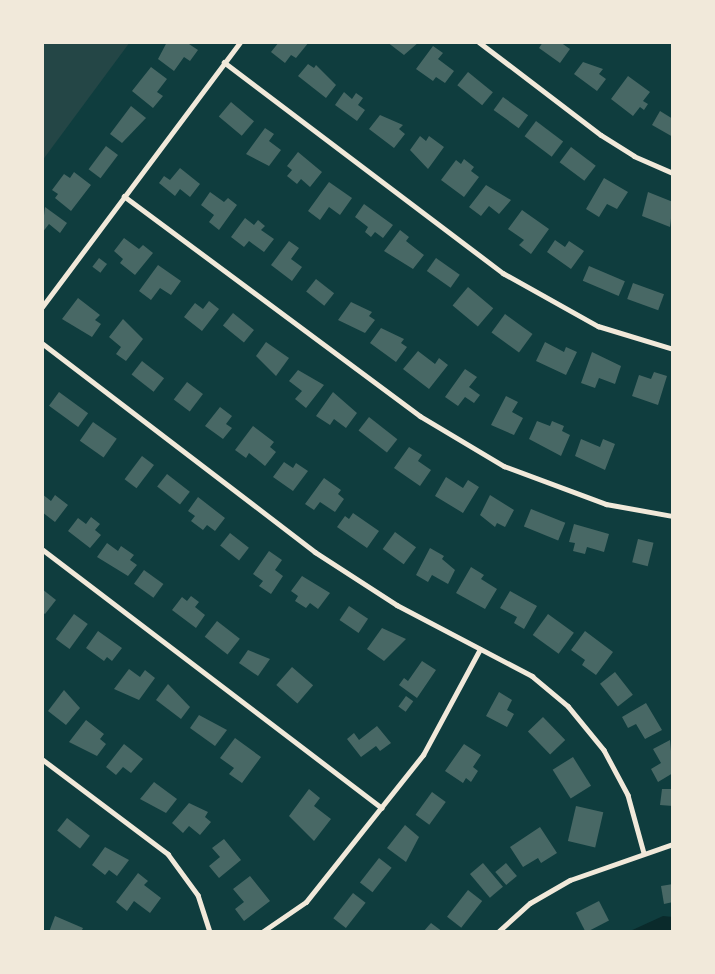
<!DOCTYPE html>
<style>
body{margin:0}
#map{position:relative;width:715px;height:974px;overflow:hidden;background:#0f3d3e;font-family:"Public Sans",sans-serif}
div>[style]{position:absolute}
[style*='--x']{left:calc(var(--x)*1px);top:calc(var(--y)*1px);width:calc(var(--w)*1px);rotate:calc(var(--a)*1deg)}
.green>*{inset:0;background:#244646}
.water>*{inset:0;background:#0a2a2b}
.building>*{inset:0;background:#486865;transform-origin:0 0}
.minor>*{height:4.5px;margin:-2.25px;padding:0 2.25px;transform-origin:2.25px;border-radius:2.25px;background:#f1e9da}
span{translate:-50% -50%;white-space:nowrap;text-align:center;line-height:1.15;-webkit-text-stroke:6px #f1e9da;paint-order:stroke}
.frame{position:absolute;inset:0;border:44px solid #f1e9da;pointer-events:none}
</style>
<div id="map">
<div class="green">
<i style="clip-path:polygon(42px 42px,130px 42px,42px 161px)"></i>
</div>
<div class="water">
<i style="clip-path:polygon(663px 916px,673px 917px,673px 932px,628px 932px)"></i>
</div>
<div class="building">
<i style="clip-path:polygon(167px 42px,186px 42px,198px 50px,190px 61px,184px 57px,174px 71px,158px 59px)"></i>
<i style="clip-path:polygon(279px 42px,309px 42px,296px 58px,291px 55px,285px 63px,271px 52px)"></i>
<i style="clip-path:polygon(387px 42px,419px 42px,404px 55px)"></i>
<i style="clip-path:polygon(543px 42px,560px 42px,570px 49px,560px 63px,539px 48px)"></i>
<i style="clip-path:polygon(433px 46px,443px 53px,438px 59px,454px 71px,445px 83px,436px 77px,433px 81px,416px 69px)"></i>
<i style="clip-path:polygon(583px 62px,603px 69px,599px 74px,606px 79px,597px 91px,574px 74px)"></i>
<i style="clip-path:polygon(308px 64px,314px 68px,316px 65px,336px 85px,326px 98px,298px 76px)"></i>
<i style="clip-path:polygon(151px 67px,167px 79px,157px 92px,163px 96px,153px 108px,132px 91px)"></i>
<i style="left:468px;top:72px;width:32px;height:17px;rotate:39deg"></i>
<i style="clip-path:polygon(628px 76px,650px 92px,643px 101px,648px 104px,644px 110px,640px 107px,633px 116px,611px 99px)"></i>
<i style="clip-path:polygon(344px 92px,352px 99px,356px 93px,363px 98px,358px 105px,365px 110px,357px 121px,335px 105px)"></i>
<i style="left:503px;top:97px;width:31px;height:16px;rotate:36deg"></i>
<i style="left:231px;top:102px;width:30px;height:19px;rotate:40deg"></i>
<i style="clip-path:polygon(131px 106px,146px 118px,122px 143px,110px 134px)"></i>
<i style="clip-path:polygon(660px 111px,673px 119px,673px 137px,652px 125px)"></i>
<i style="clip-path:polygon(380px 115px,403px 125px,399px 129px,405px 134px,394px 148px,369px 129px)"></i>
<i style="left:536px;top:121px;width:34px;height:19px;rotate:37deg"></i>
<i style="clip-path:polygon(265px 128px,274px 134px,269px 141px,281px 150px,269px 166px,246px 154px)"></i>
<i style="clip-path:polygon(420px 136px,426px 141px,429px 136px,444px 147px,428px 169px,410px 150px)"></i>
<i style="left:106px;top:146px;width:15px;height:29px;rotate:37deg"></i>
<i style="left:571px;top:147px;width:31px;height:19px;rotate:37deg"></i>
<i style="clip-path:polygon(298px 152px,322px 172px,310px 187px,301px 179px,297px 184px,287px 176px,292px 170px,287px 166px)"></i>
<i style="clip-path:polygon(464px 159px,474px 167px,471px 171px,479px 177px,464px 197px,441px 180px,456px 160px,461px 164px)"></i>
<i style="clip-path:polygon(180px 168px,200px 184px,190px 197px,180px 189px,175px 196px,159px 183px,164px 176px,170px 180px)"></i>
<i style="clip-path:polygon(74px 172px,91px 185px,71px 211px,55px 198px,58px 194px,52px 190px,64px 174px,70px 178px)"></i>
<i style="clip-path:polygon(604px 178px,628px 192px,617px 209px,607px 204px,599px 217px,586px 209px)"></i>
<i style="clip-path:polygon(329px 182px,352px 198px,340px 215px,329px 207px,320px 220px,308px 211px)"></i>
<i style="clip-path:polygon(486px 185px,511px 200px,499px 214px,489px 206px,481px 216px,469px 207px)"></i>
<i style="clip-path:polygon(210px 192px,224px 202px,228px 198px,237px 205px,219px 230px,209px 222px,214px 215px,201px 205px)"></i>
<i style="clip-path:polygon(648px 192px,673px 202px,670px 227px,642px 216px)"></i>
<i style="clip-path:polygon(364px 204px,393px 225px,383px 238px,375px 232px,371px 237px,365px 232px,368px 227px,355px 217px)"></i>
<i style="clip-path:polygon(45px 207px,67px 223px,60px 233px,49px 224px,42px 233px)"></i>
<i style="clip-path:polygon(522px 210px,549px 229px,531px 254px,519px 245px,524px 240px,508px 229px)"></i>
<i style="clip-path:polygon(245px 218px,254px 225px,258px 220px,265px 226px,261px 230px,274px 239px,264px 252px,249px 241px,244px 247px,231px 237px)"></i>
<i style="clip-path:polygon(400px 230px,409px 237px,406px 241px,424px 255px,413px 269px,384px 251px)"></i>
<i style="clip-path:polygon(124px 238px,139px 249px,143px 245px,153px 253px,135px 275px,120px 263px,123px 259px,114px 251px)"></i>
<i style="clip-path:polygon(555px 240px,565px 247px,569px 241px,584px 251px,571px 269px,547px 252px)"></i>
<i style="clip-path:polygon(289px 241px,299px 248px,291px 259px,302px 267px,292px 281px,271px 265px)"></i>
<i style="left:99px;top:258px;width:10px;height:11px;rotate:37deg"></i>
<i style="left:436px;top:258px;width:29px;height:16px;rotate:35deg"></i>
<i style="clip-path:polygon(158px 265px,181px 281px,171px 295px,160px 288px,151px 300px,139px 291px)"></i>
<i style="left:589px;top:266px;width:39px;height:16px;rotate:23deg"></i>
<i style="left:316px;top:279px;width:23px;height:16px;rotate:38deg"></i>
<i style="left:633px;top:283px;width:33px;height:17px;rotate:20deg"></i>
<i style="left:468px;top:287px;width:33px;height:24px;rotate:40deg"></i>
<i style="clip-path:polygon(78px 298px,100px 315px,95px 320px,101px 324px,92px 337px,62px 319px)"></i>
<i style="clip-path:polygon(209px 301px,219px 309px,202px 331px,184px 317px,195px 303px,203px 309px)"></i>
<i style="clip-path:polygon(351px 302px,372px 312px,369px 316px,375px 320px,365px 333px,338px 320px)"></i>
<i style="left:233px;top:313px;width:27px;height:16px;rotate:39deg"></i>
<i style="left:505px;top:314px;width:34px;height:23px;rotate:36deg"></i>
<i style="clip-path:polygon(123px 319px,143px 339px,126px 361px,116px 354px,121px 347px,109px 337px)"></i>
<i style="clip-path:polygon(381px 328px,404px 339px,401px 343px,407px 347px,396px 362px,370px 343px)"></i>
<i style="clip-path:polygon(266px 342px,289px 358px,276px 376px,256px 356px)"></i>
<i style="clip-path:polygon(545px 342px,564px 352px,566px 347px,577px 352px,566px 375px,536px 361px)"></i>
<i style="clip-path:polygon(418px 351px,435px 364px,439px 358px,448px 365px,429px 389px,403px 369px)"></i>
<i style="clip-path:polygon(592px 352px,621px 366px,615px 384px,599px 378px,595px 388px,581px 383px)"></i>
<i style="left:142px;top:361px;width:28px;height:17px;rotate:38deg"></i>
<i style="clip-path:polygon(465px 369px,477px 377px,469px 387px,480px 395px,474px 403px,465px 397px,458px 406px,445px 397px)"></i>
<i style="clip-path:polygon(298px 370px,324px 385px,306px 408px,295px 399px,302px 391px,289px 381px)"></i>
<i style="clip-path:polygon(654px 372px,667px 376px,658px 405px,632px 396px,639px 375px,651px 379px)"></i>
<i style="left:187px;top:382px;width:20px;height:22px;rotate:37deg"></i>
<i style="left:59px;top:392px;width:36px;height:17px;rotate:36deg"></i>
<i style="clip-path:polygon(333px 392px,357px 413px,346px 428px,334px 419px,330px 425px,316px 416px)"></i>
<i style="clip-path:polygon(506px 396px,518px 402px,512px 412px,523px 418px,514px 435px,491px 425px)"></i>
<i style="clip-path:polygon(220px 407px,232px 416px,226px 424px,232px 428px,223px 439px,205px 426px)"></i>
<i style="left:369px;top:417px;width:36px;height:17px;rotate:38deg"></i>
<i style="clip-path:polygon(537px 421px,550px 426px,552px 421px,564px 426px,562px 431px,570px 435px,561px 456px,529px 439px)"></i>
<i style="left:93px;top:422px;width:29px;height:23px;rotate:35deg"></i>
<i style="clip-path:polygon(253px 426px,274px 442px,270px 447px,276px 452px,265px 466px,249px 453px,246px 458px,235px 450px)"></i>
<i style="clip-path:polygon(581px 439px,600px 447px,603px 439px,615px 444px,605px 470px,575px 456px)"></i>
<i style="clip-path:polygon(409px 447px,422px 455px,418px 461px,431px 470px,420px 486px,394px 468px)"></i>
<i style="left:142px;top:456px;width:15px;height:29px;rotate:37deg"></i>
<i style="clip-path:polygon(284px 462px,293px 468px,296px 463px,308px 471px,293px 491px,273px 477px)"></i>
<i style="left:167px;top:474px;width:29px;height:16px;rotate:38deg"></i>
<i style="clip-path:polygon(446px 477px,463px 488px,468px 480px,479px 487px,463px 513px,435px 496px)"></i>
<i style="clip-path:polygon(324px 478px,341px 490px,338px 494px,344px 499px,335px 512px,320px 502px,314px 510px,305px 504px)"></i>
<i style="clip-path:polygon(42px 494px,51px 501px,55px 495px,68px 505px,55px 522px,42px 512px)"></i>
<i style="clip-path:polygon(490px 495px,514px 510px,505px 527px,497px 523px,495px 527px,480px 515px)"></i>
<i style="clip-path:polygon(198px 497px,225px 518px,215px 531px,207px 525px,203px 530px,191px 521px,195px 516px,188px 511px)"></i>
<i style="left:531px;top:509px;width:37px;height:19px;rotate:22deg"></i>
<i style="clip-path:polygon(353px 513px,379px 531px,367px 548px,337px 527px,345px 516px,349px 519px)"></i>
<i style="clip-path:polygon(91px 517px,100px 524px,95px 530px,101px 535px,90px 548px,68px 531px,78px 518px,86px 524px)"></i>
<i style="clip-path:polygon(574px 524px,609px 534px,604px 552px,587px 547px,585px 554px,573px 551px,575px 543px,569px 542px)"></i>
<i style="left:395px;top:532px;width:26px;height:21px;rotate:36deg"></i>
<i style="left:230px;top:533px;width:24px;height:16px;rotate:38deg"></i>
<i style="left:638px;top:539px;width:16px;height:24px;rotate:14deg"></i>
<i style="clip-path:polygon(107px 543px,118px 551px,121px 546px,134px 555px,130px 560px,137px 565px,128px 576px,97px 557px)"></i>
<i style="clip-path:polygon(430px 548px,444px 556px,442px 559px,455px 570px,448px 584px,432px 575px,428px 582px,416px 575px)"></i>
<i style="clip-path:polygon(269px 551px,282px 560px,275px 570px,283px 576px,271px 594px,259px 586px,263px 581px,253px 574px)"></i>
<i style="clip-path:polygon(471px 567px,484px 575px,481px 579px,497px 589px,485px 609px,456px 593px)"></i>
<i style="left:144px;top:570px;width:24px;height:17px;rotate:36deg"></i>
<i style="clip-path:polygon(302px 576px,330px 593px,318px 609px,310px 603px,306px 608px,295px 601px,298px 596px,291px 591px)"></i>
<i style="clip-path:polygon(42px 589px,56px 600px,45px 614px,42px 612px)"></i>
<i style="clip-path:polygon(510px 591px,537px 606px,524px 629px,514px 623px,517px 617px,500px 608px)"></i>
<i style="clip-path:polygon(191px 596px,199px 602px,195px 607px,205px 615px,196px 628px,172px 610px,182px 597px,187px 601px)"></i>
<i style="left:349px;top:606px;width:23px;height:17px;rotate:34deg"></i>
<i style="left:74px;top:614px;width:17px;height:31px;rotate:36deg"></i>
<i style="left:548px;top:614px;width:32px;height:26px;rotate:36deg"></i>
<i style="left:217px;top:621px;width:29px;height:20px;rotate:38deg"></i>
<i style="clip-path:polygon(382px 628px,406px 639px,384px 661px,367px 649px)"></i>
<i style="clip-path:polygon(98px 631px,122px 648px,112px 661px,107px 657px,104px 661px,86px 648px)"></i>
<i style="clip-path:polygon(585px 631px,613px 652px,596px 675px,582px 665px,585px 660px,571px 650px)"></i>
<i style="clip-path:polygon(248px 650px,270px 659px,258px 676px,239px 663px)"></i>
<i style="clip-path:polygon(422px 661px,436px 670px,417px 698px,399px 685px,404px 678px,408px 681px)"></i>
<i style="left:292px;top:667px;width:28px;height:24px;rotate:41deg"></i>
<i style="clip-path:polygon(129px 669px,140px 677px,145px 670px,155px 678px,139px 700px,114px 689px)"></i>
<i style="left:615px;top:672px;width:29px;height:19px;rotate:52deg"></i>
<i style="clip-path:polygon(168px 684px,190px 707px,181px 719px,156px 700px)"></i>
<i style="clip-path:polygon(64px 690px,80px 708px,66px 725px,48px 711px)"></i>
<i style="clip-path:polygon(499px 692px,512px 700px,507px 710px,514px 714px,507px 727px,486px 716px)"></i>
<i style="left:406px;top:696px;width:9px;height:13px;rotate:36deg"></i>
<i style="clip-path:polygon(646px 703px,662px 730px,645px 739px,636px 724px,628px 728px,622px 717px)"></i>
<i style="clip-path:polygon(199px 715px,227px 730px,215px 746px,190px 728px)"></i>
<i style="left:543px;top:717px;width:32px;height:21px;rotate:46deg"></i>
<i style="clip-path:polygon(86px 720px,104px 734px,100px 739px,106px 744px,97px 756px,69px 742px)"></i>
<i style="clip-path:polygon(377px 726px,391px 743px,380px 751px,376px 746px,361px 757px,347px 739px,354px 733px,359px 740px)"></i>
<i style="clip-path:polygon(235px 738px,261px 757px,242px 783px,229px 774px,234px 768px,220px 758px)"></i>
<i style="clip-path:polygon(670px 740px,673px 773px,658px 782px,651px 769px,661px 763px,653px 749px)"></i>
<i style="clip-path:polygon(124px 744px,143px 759px,131px 773px,123px 767px,116px 775px,106px 767px)"></i>
<i style="clip-path:polygon(464px 744px,481px 755px,473px 767px,478px 771px,471px 782px,466px 778px,463px 783px,445px 771px)"></i>
<i style="left:573px;top:757px;width:34px;height:24px;rotate:58deg"></i>
<i style="clip-path:polygon(154px 782px,177px 799px,166px 813px,140px 799px)"></i>
<i style="clip-path:polygon(309px 789px,320px 798px,314px 806px,331px 819px,314px 841px,289px 816px)"></i>
<i style="clip-path:polygon(662px 789px,673px 789px,673px 806px,660px 805px)"></i>
<i style="left:432px;top:792px;width:17px;height:28px;rotate:36deg"></i>
<i style="clip-path:polygon(189px 803px,208px 812px,205px 817px,211px 822px,200px 835px,189px 826px,183px 833px,172px 823px)"></i>
<i style="left:576px;top:806px;width:28px;height:36px;rotate:13deg"></i>
<i style="left:67px;top:818px;width:29px;height:16px;rotate:38deg"></i>
<i style="clip-path:polygon(405px 825px,419px 837px,406px 862px,387px 848px)"></i>
<i style="clip-path:polygon(540px 827px,557px 853px,541px 863px,538px 858px,523px 867px,510px 847px)"></i>
<i style="clip-path:polygon(224px 839px,241px 860px,219px 878px,209px 866px,220px 857px,212px 848px)"></i>
<i style="clip-path:polygon(105px 847px,129px 860px,117px 876px,109px 870px,105px 875px,92px 865px)"></i>
<i style="left:379px;top:858px;width:16px;height:31px;rotate:38deg"></i>
<i style="left:483px;top:863px;width:31px;height:17px;rotate:50deg"></i>
<i style="left:506px;top:863px;width:17px;height:14px;rotate:50deg"></i>
<i style="clip-path:polygon(138px 873px,148px 881px,144px 885px,161px 898px,150px 913px,134px 901px,127px 911px,116px 902px)"></i>
<i style="clip-path:polygon(250px 876px,270px 901px,244px 921px,235px 909px,244px 902px,233px 889px)"></i>
<i style="clip-path:polygon(673px 884px,673px 902px,664px 904px,661px 886px)"></i>
<i style="left:468px;top:890px;width:18px;height:34px;rotate:38deg"></i>
<i style="left:353px;top:893px;width:16px;height:32px;rotate:38deg"></i>
<i style="left:599px;top:901px;width:22px;height:26px;rotate:63deg"></i>
<i style="clip-path:polygon(55px 916px,83px 928px,81px 932px,49px 932px)"></i>
<i style="clip-path:polygon(431px 923px,443px 932px,423px 932px)"></i>
</div>
<div class="minor">
<i style="--x:479;--y:42;--w:153;--a:37.3"></i>
<i style="--x:601;--y:135;--w:39;--a:32"></i>
<i style="--x:634;--y:156;--w:43;--a:23.6"></i>
<i style="--x:224;--y:62;--w:350;--a:37.1"></i>
<i style="--x:503;--y:273;--w:109;--a:29.2"></i>
<i style="--x:598;--y:326;--w:78;--a:17"></i>
<i style="--x:124;--y:196;--w:369;--a:36.6"></i>
<i style="--x:420;--y:416;--w:98;--a:30.8"></i>
<i style="--x:504;--y:466;--w:109;--a:20.4"></i>
<i style="--x:606;--y:504;--w:68;--a:10.2"></i>
<i style="--x:42;--y:307;--w:331;--a:-53.2"></i>
<i style="--x:42;--y:343;--w:344;--a:37.4"></i>
<i style="--x:315;--y:552;--w:98;--a:32.9"></i>
<i style="--x:397;--y:605;--w:153;--a:27.7"></i>
<i style="--x:532;--y:676;--w:47;--a:39.8"></i>
<i style="--x:568;--y:706;--w:57;--a:50.7"></i>
<i style="--x:604;--y:750;--w:51;--a:61.9"></i>
<i style="--x:628;--y:795;--w:60;--a:74.6"></i>
<i style="--x:42;--y:549;--w:427;--a:37.3"></i>
<i style="--x:42;--y:759;--w:158;--a:37"></i>
<i style="--x:168;--y:854;--w:51;--a:53.8"></i>
<i style="--x:198;--y:895;--w:39;--a:72"></i>
<i style="--x:262;--y:932;--w:53;--a:-34.3"></i>
<i style="--x:306;--y:902;--w:188;--a:-51.5"></i>
<i style="--x:423;--y:755;--w:120;--a:-61.7"></i>
<i style="--x:498;--y:932;--w:43;--a:-42.2"></i>
<i style="--x:530;--y:903;--w:46;--a:-29.9"></i>
<i style="--x:570;--y:880;--w:109;--a:-19.3"></i>
</div>
<div class="frame"></div>
</div>
